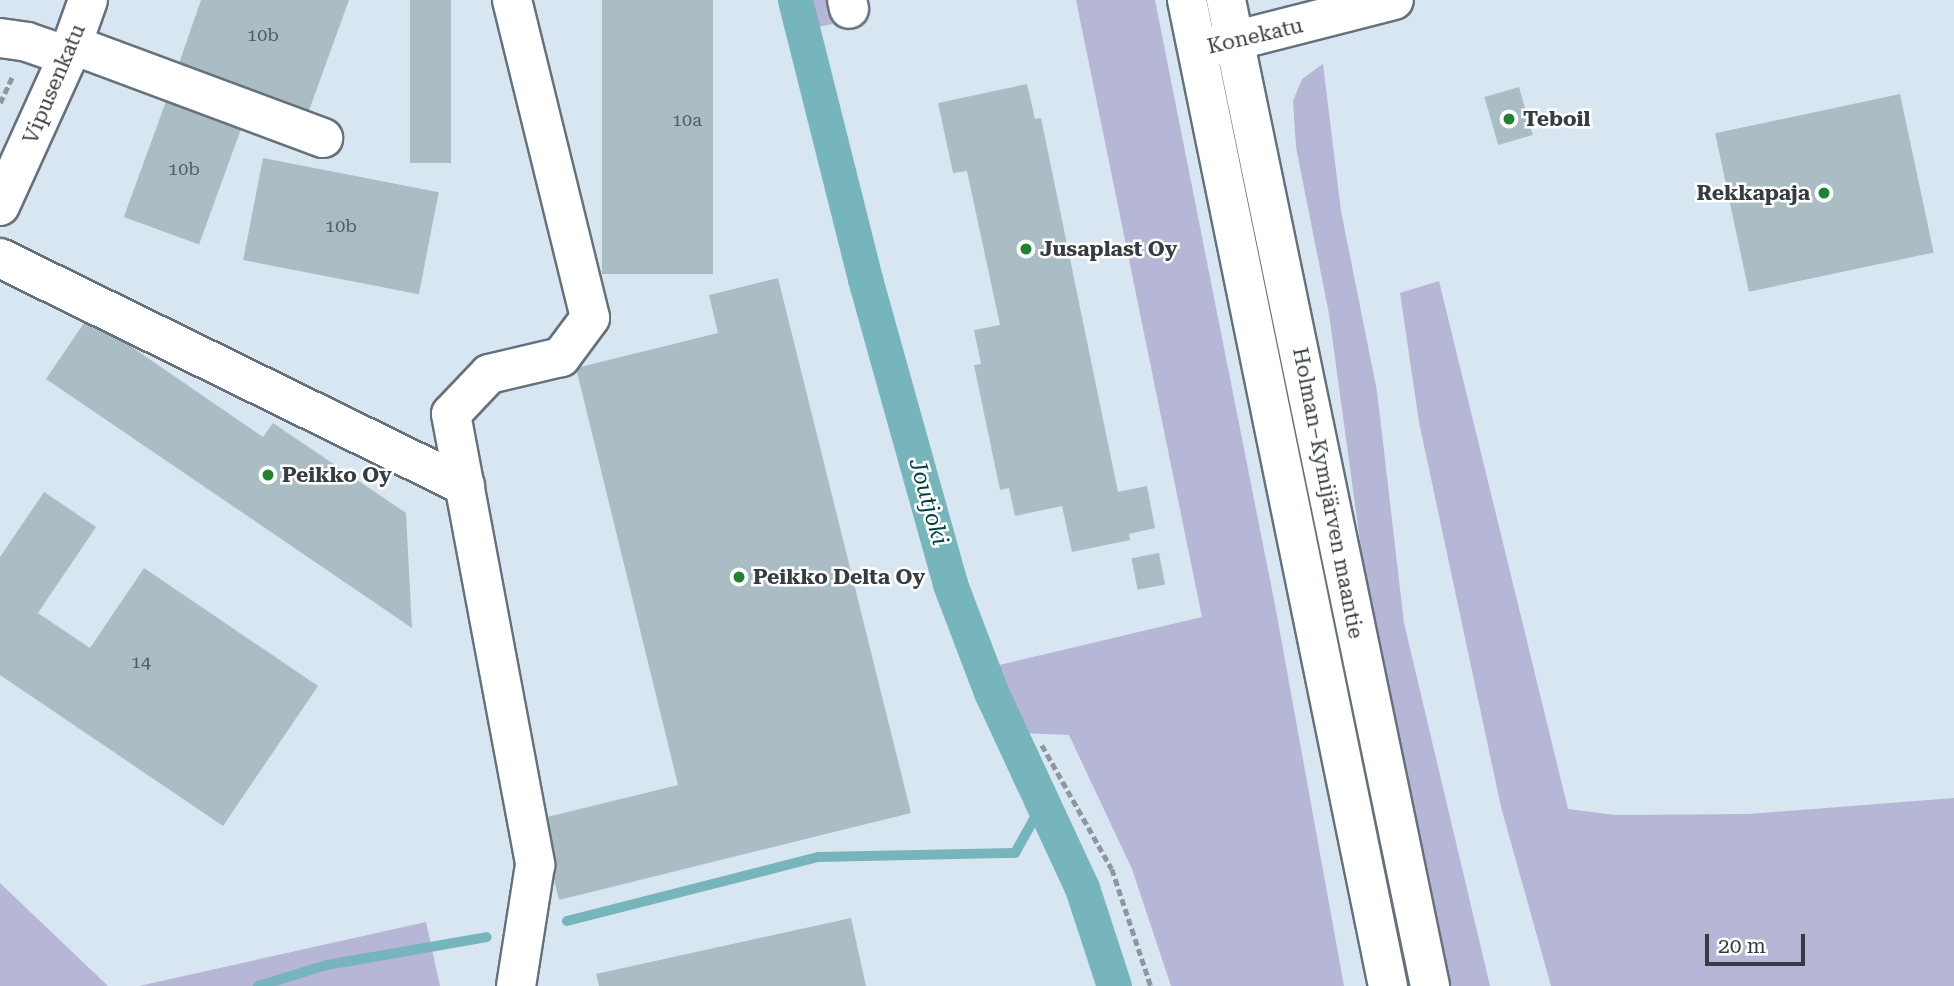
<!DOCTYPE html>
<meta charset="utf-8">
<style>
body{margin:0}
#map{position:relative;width:1954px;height:986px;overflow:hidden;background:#d8e6f2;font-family:"Roboto Serif",serif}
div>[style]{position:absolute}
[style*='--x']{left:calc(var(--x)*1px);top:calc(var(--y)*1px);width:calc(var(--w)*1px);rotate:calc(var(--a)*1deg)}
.green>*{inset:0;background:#b6b6d7}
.stream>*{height:10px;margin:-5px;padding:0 5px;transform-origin:5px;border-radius:5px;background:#76b5bc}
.canal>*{height:35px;margin:-17.5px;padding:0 17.5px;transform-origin:17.5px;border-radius:17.5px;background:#76b5bc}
.building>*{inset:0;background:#abbdc4;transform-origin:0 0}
.path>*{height:4.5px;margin-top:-2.25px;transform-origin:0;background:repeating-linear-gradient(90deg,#8d97a0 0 7px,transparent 0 10.5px)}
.roads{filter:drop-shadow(2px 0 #65717c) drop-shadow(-2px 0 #65717c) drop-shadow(0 2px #65717c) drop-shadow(0 -2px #65717c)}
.minor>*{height:38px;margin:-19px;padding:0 19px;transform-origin:19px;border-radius:19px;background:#fff}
.highway>*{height:38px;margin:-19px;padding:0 19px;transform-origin:19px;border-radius:19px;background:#fff}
.dots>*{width:19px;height:19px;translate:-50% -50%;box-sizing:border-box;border:4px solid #fff;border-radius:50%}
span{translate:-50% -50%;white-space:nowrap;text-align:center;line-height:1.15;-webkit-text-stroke:5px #fff;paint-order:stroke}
.number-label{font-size:18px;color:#535c62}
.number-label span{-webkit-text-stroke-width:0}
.street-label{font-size:21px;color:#363c41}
.poi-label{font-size:21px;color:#363c41;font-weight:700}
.left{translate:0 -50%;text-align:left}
.right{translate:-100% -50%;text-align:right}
.water-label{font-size:23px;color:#003d43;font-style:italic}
.scale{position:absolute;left:1705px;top:934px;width:100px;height:32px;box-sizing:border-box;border:4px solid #363c41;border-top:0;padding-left:9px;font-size:21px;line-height:24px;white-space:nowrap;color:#363c41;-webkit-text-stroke:5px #fff;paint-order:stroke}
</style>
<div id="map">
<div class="green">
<i style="clip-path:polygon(807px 0,826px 0,832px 24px,814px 28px)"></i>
<i style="clip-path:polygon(1076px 0,1155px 0,1275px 605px,1344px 986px,1171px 986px,1132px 869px,1069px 735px,1021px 733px,991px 667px,1202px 617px)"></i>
<i style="clip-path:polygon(1323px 64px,1341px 211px,1377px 391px,1404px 623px,1490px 986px,1450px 986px,1415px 835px,1362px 556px,1329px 314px,1296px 147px,1293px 101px,1302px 79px)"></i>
<i style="clip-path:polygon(1439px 281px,1568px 809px,1615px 815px,1748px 814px,1954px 798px,1954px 986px,1551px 986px,1501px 807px,1419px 422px,1400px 293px)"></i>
<i style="clip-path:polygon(0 883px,108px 986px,0 986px)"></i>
<i style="clip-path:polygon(426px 922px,440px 986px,139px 986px)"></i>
</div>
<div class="stream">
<i style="--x:567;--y:921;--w:259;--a:-14.3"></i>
<i style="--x:818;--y:857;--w:197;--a:-1.2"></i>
<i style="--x:1015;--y:853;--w:57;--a:-60.8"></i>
<i style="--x:258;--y:986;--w:72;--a:-16.9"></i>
<i style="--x:327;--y:965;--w:162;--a:-9.9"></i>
</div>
<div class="canal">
<i style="--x:795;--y:0;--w:288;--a:75.9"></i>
<i style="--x:865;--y:279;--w:317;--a:74.4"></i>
<i style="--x:950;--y:584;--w:116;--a:69.2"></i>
<i style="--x:991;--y:692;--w:216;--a:65.1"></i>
<i style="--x:1082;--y:888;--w:103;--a:71.9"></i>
</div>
<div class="building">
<i style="clip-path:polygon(201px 0,349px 0,307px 116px,177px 69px)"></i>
<i style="left:410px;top:0;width:41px;height:163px"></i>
<i style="left:602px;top:0;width:111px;height:274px"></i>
<i style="clip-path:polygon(1027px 84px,1035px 119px,1041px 118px,1118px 492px,1147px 486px,1155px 528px,1129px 534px,1130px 540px,1072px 552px,1062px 506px,1015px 516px,1009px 488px,1000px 490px,974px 365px,981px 364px,974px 330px,1000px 325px,967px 171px,953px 173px,938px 103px)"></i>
<i style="left:1519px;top:87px;width:50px;height:36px;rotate:74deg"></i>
<i style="left:169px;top:93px;width:80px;height:132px;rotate:20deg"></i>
<i style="left:1900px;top:94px;width:162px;height:189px;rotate:78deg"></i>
<i style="left:263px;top:158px;width:179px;height:104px;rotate:11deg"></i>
<i style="clip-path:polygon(778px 278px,911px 813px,559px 900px,539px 819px,678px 785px,576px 368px,718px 333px,709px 295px)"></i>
<i style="clip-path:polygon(88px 317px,263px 437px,273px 423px,406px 513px,412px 628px,46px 379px)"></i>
<i style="clip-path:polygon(44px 492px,96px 527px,38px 613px,90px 648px,144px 568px,318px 686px,223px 826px,0 675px,0 557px)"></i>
<i style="left:1159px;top:553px;width:32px;height:28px;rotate:79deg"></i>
<i style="clip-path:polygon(851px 918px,866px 986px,599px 986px,596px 974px)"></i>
</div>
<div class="path">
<i style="--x:0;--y:103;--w:31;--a:-65"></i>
<i style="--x:1042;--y:745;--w:142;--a:60.6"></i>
<i style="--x:1112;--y:869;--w:123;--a:71.6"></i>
</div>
<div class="roads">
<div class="minor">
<i style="--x:512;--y:0;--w:327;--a:76.2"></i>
<i style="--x:590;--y:318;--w:49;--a:126.6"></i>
<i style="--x:561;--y:357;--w:74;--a:166.7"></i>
<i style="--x:489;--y:374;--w:55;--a:133.5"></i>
<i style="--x:451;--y:414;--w:459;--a:79.4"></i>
<i style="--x:535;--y:865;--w:122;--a:98.9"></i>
<i style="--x:847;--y:0;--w:9;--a:77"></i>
<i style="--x:0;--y:38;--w:27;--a:8"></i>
<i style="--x:27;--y:42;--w:43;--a:18.9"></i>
<i style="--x:73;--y:45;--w:267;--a:20.4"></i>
<i style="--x:1202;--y:49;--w:198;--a:-14.3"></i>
<i style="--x:0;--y:206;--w:165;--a:-65.6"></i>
<i style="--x:68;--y:56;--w:59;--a:-70.3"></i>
<i style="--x:0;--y:258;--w:518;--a:26.12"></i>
</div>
<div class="highway">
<i style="--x:1187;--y:0;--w:1006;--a:78.48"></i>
<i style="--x:1226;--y:0;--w:1007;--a:78.31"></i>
</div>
</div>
<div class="dots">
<i style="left:1509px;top:119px;background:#238132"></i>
<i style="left:1824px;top:193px;background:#238132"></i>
<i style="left:1026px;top:249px;background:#238132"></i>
<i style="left:268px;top:475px;background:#238132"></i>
<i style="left:739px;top:577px;background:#238132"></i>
</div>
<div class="number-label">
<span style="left:263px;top:35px">10b</span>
<span style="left:687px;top:120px">10a</span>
<span style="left:184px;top:169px">10b</span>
<span style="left:341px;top:226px">10b</span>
<span style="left:141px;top:662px">14</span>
</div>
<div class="street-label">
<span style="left:1255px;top:36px;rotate:-13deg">Konekatu</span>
<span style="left:54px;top:84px;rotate:-67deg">Vipusenkatu</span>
<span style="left:1328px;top:493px;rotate:79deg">Holman–Kymijärven maantie</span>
</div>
<div class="poi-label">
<span class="left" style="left:1523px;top:119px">Teboil</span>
<span class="right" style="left:1810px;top:193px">Rekkapaja</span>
<span class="left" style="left:1040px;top:249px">Jusaplast Oy</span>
<span class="left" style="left:282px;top:475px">Peikko Oy</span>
<span class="left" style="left:753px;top:577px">Peikko Delta Oy</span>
</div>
<div class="water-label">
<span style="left:928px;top:502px;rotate:74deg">Joutjoki</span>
</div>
<div class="scale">20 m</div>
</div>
